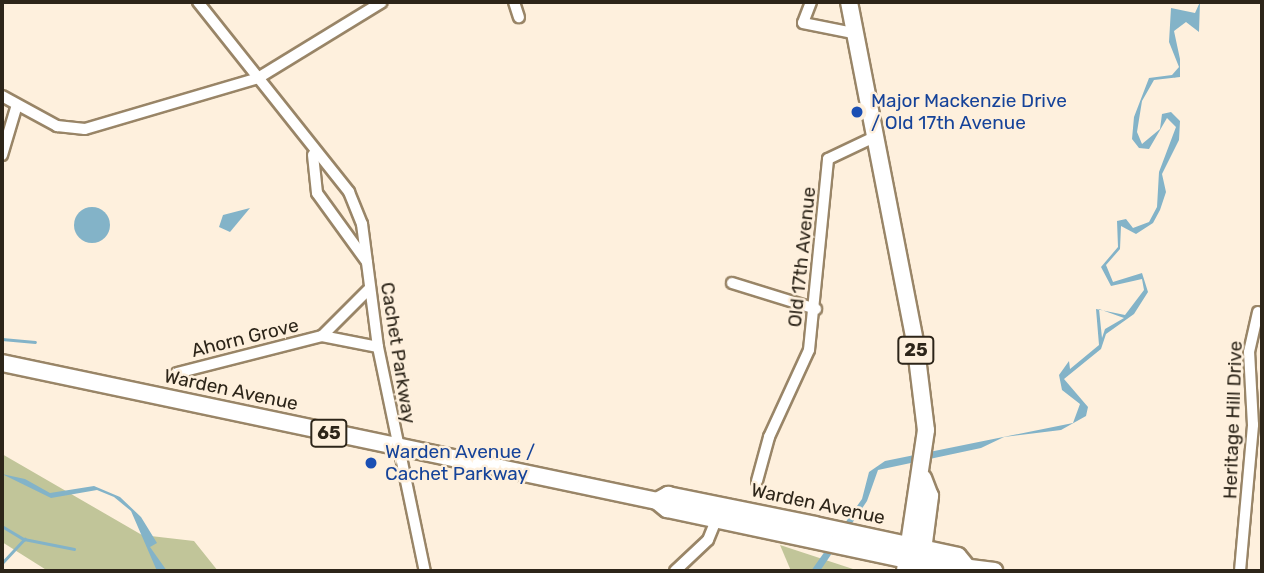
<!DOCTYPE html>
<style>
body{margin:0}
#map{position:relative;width:1264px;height:573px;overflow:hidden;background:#fef0dd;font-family:Rubik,sans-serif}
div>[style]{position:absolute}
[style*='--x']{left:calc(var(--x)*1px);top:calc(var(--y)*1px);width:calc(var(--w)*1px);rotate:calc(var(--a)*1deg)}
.forest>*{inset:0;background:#c1c599}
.water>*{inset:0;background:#83b3c8}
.round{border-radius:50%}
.stream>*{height:2.5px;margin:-1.25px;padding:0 1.25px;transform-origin:1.25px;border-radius:1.25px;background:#83b3c8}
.roads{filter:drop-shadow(2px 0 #998567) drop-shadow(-2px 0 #998567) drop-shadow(0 2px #998567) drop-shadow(0 -2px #998567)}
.minor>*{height:10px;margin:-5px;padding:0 5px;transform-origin:5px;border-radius:5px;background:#fff}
.primary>*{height:16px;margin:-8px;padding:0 8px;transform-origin:8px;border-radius:8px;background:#fff}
.dots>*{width:19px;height:19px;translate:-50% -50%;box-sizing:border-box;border:4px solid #fef0dd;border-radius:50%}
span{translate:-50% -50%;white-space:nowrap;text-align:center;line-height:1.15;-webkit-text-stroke:5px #fef0dd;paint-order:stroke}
.shield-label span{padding:2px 5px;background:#fef0dd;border:2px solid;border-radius:5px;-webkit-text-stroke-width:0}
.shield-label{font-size:18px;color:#2d2519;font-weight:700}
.transit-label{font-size:19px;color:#164399}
.left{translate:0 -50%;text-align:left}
.street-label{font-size:19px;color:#2d2519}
.frame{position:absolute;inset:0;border:4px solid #2d2519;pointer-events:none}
</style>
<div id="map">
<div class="forest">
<i style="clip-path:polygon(2px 454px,142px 535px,194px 541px,218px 571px,48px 571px,2px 542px)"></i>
<i style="clip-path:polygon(780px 545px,859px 571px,791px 571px)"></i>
</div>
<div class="water">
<i style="clip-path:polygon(evenodd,1200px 2px,1199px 32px,1186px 22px,1174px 31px,1180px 59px,1180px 77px,1154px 80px,1142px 101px,1137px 132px,1142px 144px,1160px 129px,1162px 114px,1171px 112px,1180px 121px,1179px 140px,1162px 174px,1166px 192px,1160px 210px,1153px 223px,1136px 234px,1121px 226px,1120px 249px,1106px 265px,1113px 282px,1142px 273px,1148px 292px,1134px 314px,1106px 334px,1101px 349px,1064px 379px,1088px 407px,1086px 416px,1061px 430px,1004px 437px,981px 448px,878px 470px,867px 501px,820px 571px,811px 571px,862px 499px,869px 472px,885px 461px,1073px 423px,1080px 404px,1062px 390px,1059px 375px,1069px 361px,1070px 369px,1099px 345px,1096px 309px,1125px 315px,1144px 290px,1142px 279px,1111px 286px,1101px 267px,1118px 247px,1117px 221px,1126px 219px,1133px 228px,1149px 222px,1157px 207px,1159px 172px,1176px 127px,1167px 118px,1149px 149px,1139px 148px,1132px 139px,1134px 117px,1149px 78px,1172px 75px,1179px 67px,1169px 42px,1171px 8px,1195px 13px,1200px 2px,1099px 309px,1124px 318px,1105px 329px,1102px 338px,1099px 309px)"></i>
<i class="round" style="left:74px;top:207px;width:36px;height:36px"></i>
<i style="clip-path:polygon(250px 208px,230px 232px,219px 227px,223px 215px)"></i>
<i style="clip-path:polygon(2px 474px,25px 479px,50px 493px,94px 486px,120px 497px,141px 517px,157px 543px,150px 547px,167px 571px,157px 571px,131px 511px,114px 497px,97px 490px,51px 498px)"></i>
</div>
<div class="stream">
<i style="--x:2;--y:339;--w:33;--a:5"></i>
<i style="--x:2;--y:526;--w:26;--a:31"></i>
<i style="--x:24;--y:539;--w:51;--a:11.3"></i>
<i style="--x:2;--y:563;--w:33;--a:-47"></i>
</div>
<div class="roads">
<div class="minor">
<i style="--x:198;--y:2;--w:243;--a:51.5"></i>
<i style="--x:349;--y:192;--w:35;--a:68"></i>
<i style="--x:362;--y:224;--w:124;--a:82.6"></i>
<i style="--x:378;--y:347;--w:229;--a:78.2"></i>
<i style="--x:514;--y:2;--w:16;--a:72"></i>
<i style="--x:811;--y:2;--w:22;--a:111"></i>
<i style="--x:803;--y:23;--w:51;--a:11.3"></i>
<i style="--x:2;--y:96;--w:63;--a:28.6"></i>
<i style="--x:57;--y:126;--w:28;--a:6"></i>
<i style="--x:85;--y:129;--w:180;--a:-16.4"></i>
<i style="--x:258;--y:78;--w:145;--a:-31.5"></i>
<i style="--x:2;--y:155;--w:49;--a:-73.4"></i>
<i style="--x:313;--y:155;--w:38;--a:84"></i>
<i style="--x:317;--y:193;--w:85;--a:54.1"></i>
<i style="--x:732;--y:283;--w:88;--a:17.2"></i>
<i style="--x:368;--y:290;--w:65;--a:135"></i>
<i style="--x:322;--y:336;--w:57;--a:11.1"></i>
<i style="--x:177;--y:373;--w:150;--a:-14.3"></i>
<i style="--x:757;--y:481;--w:46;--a:-74.7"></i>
<i style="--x:769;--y:437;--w:96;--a:-65.3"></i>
<i style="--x:809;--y:350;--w:192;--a:-84.3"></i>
<i style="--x:828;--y:159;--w:49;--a:-25.5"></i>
<i style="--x:675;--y:571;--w:45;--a:-43.2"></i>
<i style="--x:708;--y:540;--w:22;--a:-68"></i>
<i style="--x:1240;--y:571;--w:147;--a:-84.9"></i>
<i style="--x:1253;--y:425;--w:73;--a:-93.1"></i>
<i style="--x:1249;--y:352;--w:41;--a:-77.3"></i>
</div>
<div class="primary">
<i style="--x:849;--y:2;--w:345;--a:79"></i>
<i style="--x:915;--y:341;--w:90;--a:83"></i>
<i style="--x:926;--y:430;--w:143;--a:98.5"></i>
<i style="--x:2;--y:363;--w:669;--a:11.9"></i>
<i style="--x:657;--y:501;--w:13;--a:39"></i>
<i style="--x:667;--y:509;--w:244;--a:12"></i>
<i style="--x:906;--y:560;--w:89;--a:7.1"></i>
<i style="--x:657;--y:501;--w:13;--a:-29"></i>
<i style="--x:668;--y:495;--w:150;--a:11.5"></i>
<i style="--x:815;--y:525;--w:146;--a:12.2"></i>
<i style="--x:958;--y:556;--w:13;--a:51"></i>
<i style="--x:922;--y:558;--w:63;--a:-82.6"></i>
<i style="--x:930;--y:496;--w:19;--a:-111"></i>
</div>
</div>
<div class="dots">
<i style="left:857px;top:112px;background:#1a4fb4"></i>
<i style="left:371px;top:463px;background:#1a4fb4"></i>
</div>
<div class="shield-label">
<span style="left:916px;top:350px">25</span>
<span style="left:329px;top:433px">65</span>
</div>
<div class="transit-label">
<span class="left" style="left:871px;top:112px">Major Mackenzie Drive<br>/ Old 17th Avenue</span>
<span class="left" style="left:385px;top:463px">Warden Avenue /<br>Cachet Parkway</span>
</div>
<div class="street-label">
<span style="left:802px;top:257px;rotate:-84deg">Old 17th Avenue</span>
<span style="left:245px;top:338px;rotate:-14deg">Ahorn Grove</span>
<span style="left:398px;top:353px;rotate:81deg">Cachet Parkway</span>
<span style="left:231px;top:390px;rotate:12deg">Warden Avenue</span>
<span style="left:1233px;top:420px;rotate:-88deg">Heritage Hill Drive</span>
<span style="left:818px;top:504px;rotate:12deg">Warden Avenue</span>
</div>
<div class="frame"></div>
</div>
